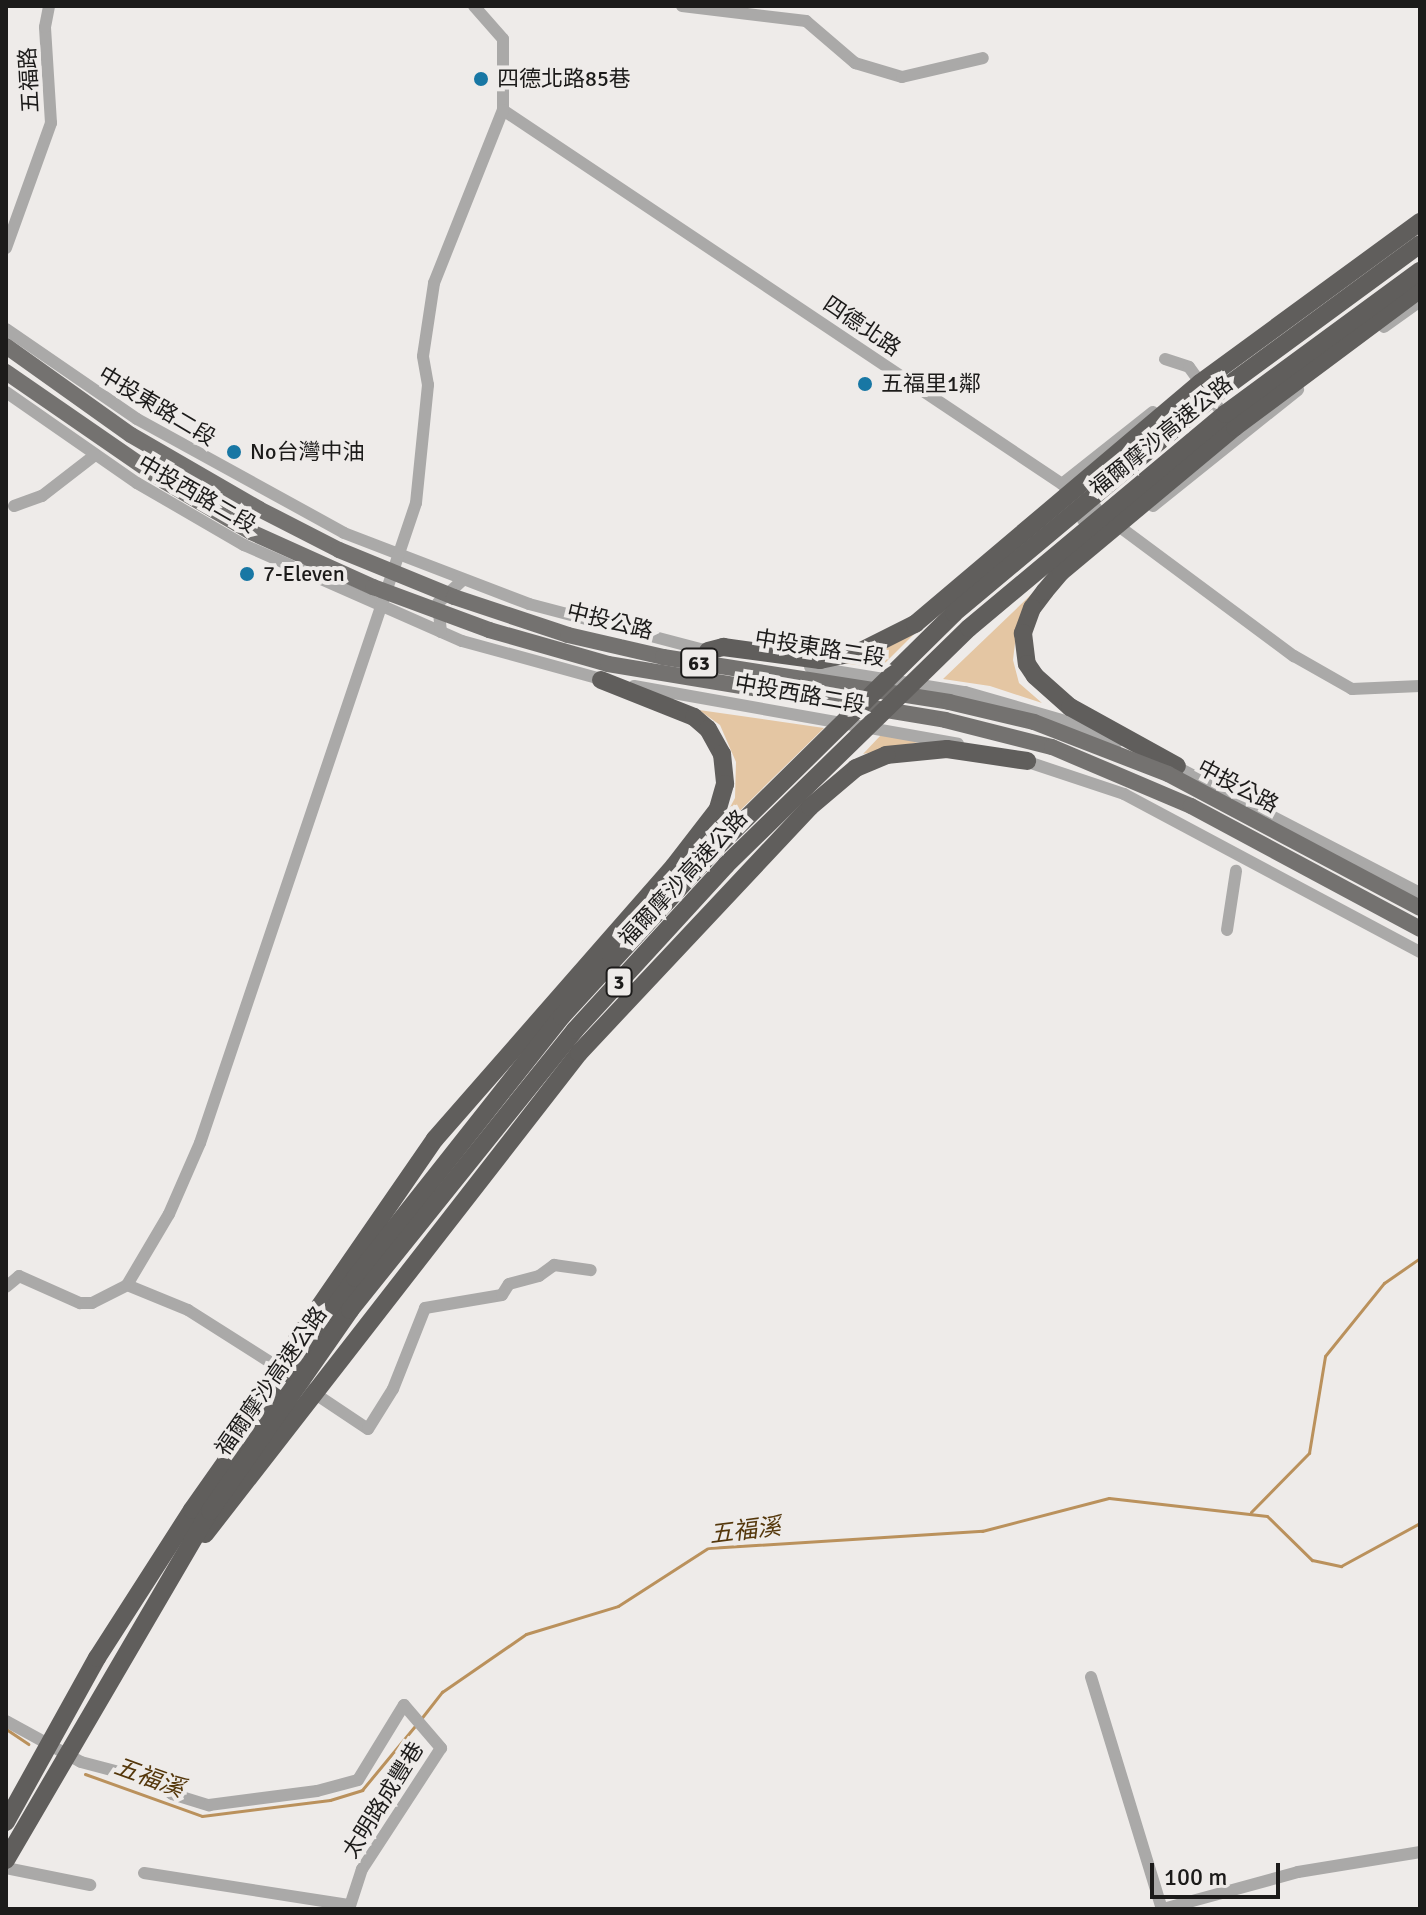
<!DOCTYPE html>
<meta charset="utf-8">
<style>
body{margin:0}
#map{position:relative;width:1426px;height:1915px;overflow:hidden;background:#eeebe9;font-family:Signika,"Noto Sans TC",sans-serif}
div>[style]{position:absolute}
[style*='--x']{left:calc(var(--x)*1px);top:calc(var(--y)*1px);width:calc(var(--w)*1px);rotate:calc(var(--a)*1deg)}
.green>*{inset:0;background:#e4c6a3}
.stream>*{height:3px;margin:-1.5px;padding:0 1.5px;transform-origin:1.5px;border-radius:1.5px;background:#ba915c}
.minor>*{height:12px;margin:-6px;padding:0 6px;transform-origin:6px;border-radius:6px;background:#aaa9a8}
.highway>*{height:18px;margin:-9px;padding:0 9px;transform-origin:9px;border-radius:9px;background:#605e5c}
.major-bridge>*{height:16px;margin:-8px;padding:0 8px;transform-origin:8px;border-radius:8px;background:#747270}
.highway-bridge>*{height:18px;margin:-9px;padding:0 9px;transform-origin:9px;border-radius:9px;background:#605e5c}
.dots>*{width:22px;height:22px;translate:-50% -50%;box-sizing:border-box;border:4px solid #eeebe9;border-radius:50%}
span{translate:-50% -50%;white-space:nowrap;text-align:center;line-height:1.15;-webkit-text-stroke:8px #eeebe9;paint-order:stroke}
.shield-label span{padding:2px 6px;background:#eeebe9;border:2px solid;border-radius:6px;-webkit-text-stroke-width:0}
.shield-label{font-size:20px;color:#1c1b1a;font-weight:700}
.poi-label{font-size:22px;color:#1c1b1a}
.left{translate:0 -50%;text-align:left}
.street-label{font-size:22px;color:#1c1b1a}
.water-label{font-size:24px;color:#54370b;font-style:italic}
.frame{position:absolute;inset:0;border:8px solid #1c1b1a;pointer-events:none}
.scale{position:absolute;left:1150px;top:1863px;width:130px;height:36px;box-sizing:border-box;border:4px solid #1c1b1a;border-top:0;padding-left:10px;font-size:24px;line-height:28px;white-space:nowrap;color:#1c1b1a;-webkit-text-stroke:6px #eeebe9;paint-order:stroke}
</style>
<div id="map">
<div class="green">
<i style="clip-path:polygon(1038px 588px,1016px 635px,1013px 660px,1019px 683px,1042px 703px,990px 686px,943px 679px)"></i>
<i style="clip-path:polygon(916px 632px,880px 668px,842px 663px,882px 650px)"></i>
<i style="clip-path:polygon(699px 710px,824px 728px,715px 835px,735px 798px,736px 762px,720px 725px)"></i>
<i style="clip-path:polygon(881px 735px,919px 742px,863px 754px)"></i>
</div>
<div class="stream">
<i style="--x:1251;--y:1512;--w:83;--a:-45.5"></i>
<i style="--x:1309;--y:1453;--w:98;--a:-80.6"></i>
<i style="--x:1325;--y:1356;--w:94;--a:-51.1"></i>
<i style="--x:1384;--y:1283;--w:44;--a:-34.8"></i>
<i style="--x:420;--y:1720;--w:36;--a:-52"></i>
<i style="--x:442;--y:1692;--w:102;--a:-34.6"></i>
<i style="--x:526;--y:1634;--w:96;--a:-16.9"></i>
<i style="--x:618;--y:1606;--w:107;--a:-32.8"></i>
<i style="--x:708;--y:1548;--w:275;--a:-3.6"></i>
<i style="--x:982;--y:1531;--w:131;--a:-14.6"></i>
<i style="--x:1109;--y:1498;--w:159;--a:6.5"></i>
<i style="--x:1267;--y:1516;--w:63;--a:44.4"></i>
<i style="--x:1312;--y:1560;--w:30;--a:12"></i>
<i style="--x:1341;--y:1566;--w:90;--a:-28.6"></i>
<i style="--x:6;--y:1729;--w:27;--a:34"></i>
<i style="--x:85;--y:1774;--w:124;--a:19.7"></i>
<i style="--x:202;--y:1816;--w:129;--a:-7.1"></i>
<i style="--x:330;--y:1800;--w:34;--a:-17"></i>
<i style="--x:362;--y:1790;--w:83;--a:-50.4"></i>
</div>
<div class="minor">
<i style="--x:474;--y:6;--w:44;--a:48.7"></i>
<i style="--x:503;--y:39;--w:71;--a:90"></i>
<i style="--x:503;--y:110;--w:673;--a:33.78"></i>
<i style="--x:1062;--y:484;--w:289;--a:36.6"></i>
<i style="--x:1294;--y:656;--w:67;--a:29.6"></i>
<i style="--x:1352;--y:689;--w:68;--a:-2.5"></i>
<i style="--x:682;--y:6;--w:125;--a:6.9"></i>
<i style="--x:806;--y:21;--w:65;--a:40.6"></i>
<i style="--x:855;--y:63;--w:49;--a:16.6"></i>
<i style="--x:902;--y:77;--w:83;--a:-13.2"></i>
<i style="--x:6;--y:248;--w:133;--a:-70.2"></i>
<i style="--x:51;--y:123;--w:96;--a:-93.6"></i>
<i style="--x:45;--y:27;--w:21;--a:-79"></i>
<i style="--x:1384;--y:327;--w:44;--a:-35.8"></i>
<i style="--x:6;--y:329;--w:159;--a:34.5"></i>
<i style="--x:137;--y:419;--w:236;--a:28.8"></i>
<i style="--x:344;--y:533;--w:198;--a:21"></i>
<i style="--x:529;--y:604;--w:189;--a:14.7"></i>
<i style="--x:1165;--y:359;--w:25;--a:18"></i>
<i style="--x:1189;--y:367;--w:67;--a:54.2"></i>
<i style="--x:6;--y:392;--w:160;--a:34.8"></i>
<i style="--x:137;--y:483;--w:124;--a:30.1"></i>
<i style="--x:244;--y:545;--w:238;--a:23.8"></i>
<i style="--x:462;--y:641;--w:151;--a:15.3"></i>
<i style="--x:1062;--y:484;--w:116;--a:-38.4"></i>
<i style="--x:14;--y:506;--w:30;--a:-20"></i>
<i style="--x:42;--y:496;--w:67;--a:-37.7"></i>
<i style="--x:1153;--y:506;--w:186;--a:-38.7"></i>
<i style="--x:1083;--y:520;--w:18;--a:-43"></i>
<i style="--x:441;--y:632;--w:29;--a:-96"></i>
<i style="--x:438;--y:603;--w:34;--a:-43"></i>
<i style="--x:810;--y:667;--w:157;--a:9.2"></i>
<i style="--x:965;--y:692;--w:108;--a:16.1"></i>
<i style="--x:1069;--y:722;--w:52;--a:22.6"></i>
<i style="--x:634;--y:686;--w:329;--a:10.1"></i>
<i style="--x:1022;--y:760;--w:108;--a:18.4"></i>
<i style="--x:1124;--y:794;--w:336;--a:28.1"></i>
<i style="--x:1171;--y:764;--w:280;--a:27.4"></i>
<i style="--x:1227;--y:930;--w:60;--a:-81.3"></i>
<i style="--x:127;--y:1285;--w:66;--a:22.3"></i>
<i style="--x:188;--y:1310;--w:114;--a:32.4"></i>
<i style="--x:6;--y:1287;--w:17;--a:-40"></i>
<i style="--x:19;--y:1276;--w:67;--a:23.9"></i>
<i style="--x:80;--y:1303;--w:12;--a:0"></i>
<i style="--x:92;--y:1303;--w:39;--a:-27"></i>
<i style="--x:127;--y:1285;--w:82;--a:-59.4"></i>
<i style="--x:169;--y:1214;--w:77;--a:-66.4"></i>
<i style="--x:200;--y:1143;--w:675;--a:-71.35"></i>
<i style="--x:416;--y:503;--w:119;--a:-84.2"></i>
<i style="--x:428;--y:385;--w:29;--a:-100"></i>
<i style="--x:423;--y:356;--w:74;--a:-81.4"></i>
<i style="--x:434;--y:283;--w:186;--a:-68.3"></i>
<i style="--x:308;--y:1389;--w:72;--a:33.7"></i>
<i style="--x:368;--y:1429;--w:47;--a:-58"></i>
<i style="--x:393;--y:1389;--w:87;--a:-68.4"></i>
<i style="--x:425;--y:1308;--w:78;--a:-9.6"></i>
<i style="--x:502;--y:1295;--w:13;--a:-58"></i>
<i style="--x:509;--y:1284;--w:31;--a:-15"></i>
<i style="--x:539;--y:1276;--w:19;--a:-36"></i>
<i style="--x:554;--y:1265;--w:37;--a:8"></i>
<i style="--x:1091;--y:1677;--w:243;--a:73"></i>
<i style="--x:6;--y:1721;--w:85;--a:28.7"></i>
<i style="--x:81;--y:1762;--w:74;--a:14.8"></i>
<i style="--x:153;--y:1781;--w:23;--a:34"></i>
<i style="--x:172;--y:1794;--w:39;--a:17"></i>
<i style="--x:209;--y:1805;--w:109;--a:-7.4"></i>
<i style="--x:317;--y:1791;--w:42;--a:-15"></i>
<i style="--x:358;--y:1780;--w:88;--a:-58.5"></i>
<i style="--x:404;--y:1705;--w:57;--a:49.3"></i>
<i style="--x:441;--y:1748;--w:145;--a:123.1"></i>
<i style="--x:362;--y:1869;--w:42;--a:108"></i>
<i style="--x:6;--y:1868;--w:86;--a:11.4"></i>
<i style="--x:144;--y:1873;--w:207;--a:8.9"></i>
<i style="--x:1163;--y:1909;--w:140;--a:-15.3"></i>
<i style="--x:1298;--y:1872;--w:124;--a:-9.3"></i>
</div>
<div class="highway">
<i style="--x:1045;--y:591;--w:21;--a:127"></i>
<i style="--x:1032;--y:608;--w:27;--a:110"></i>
<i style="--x:1023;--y:633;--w:31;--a:83"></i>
<i style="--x:1027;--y:664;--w:14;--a:56"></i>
<i style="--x:1035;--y:676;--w:47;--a:41.5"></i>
<i style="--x:1070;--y:707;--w:122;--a:28.9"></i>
<i style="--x:708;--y:651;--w:16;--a:-15"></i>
<i style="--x:723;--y:647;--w:98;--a:7.6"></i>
<i style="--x:820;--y:660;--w:40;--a:-12"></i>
<i style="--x:859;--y:652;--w:63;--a:-26.6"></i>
<i style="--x:601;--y:680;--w:100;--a:21.7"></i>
<i style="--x:694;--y:717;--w:18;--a:41"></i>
<i style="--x:708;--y:729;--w:29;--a:61"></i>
<i style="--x:722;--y:754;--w:30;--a:84"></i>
<i style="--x:725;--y:784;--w:26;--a:106"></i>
<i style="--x:718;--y:809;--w:72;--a:127.7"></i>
<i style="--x:886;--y:755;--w:61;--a:-5.6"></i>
<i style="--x:947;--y:749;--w:81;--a:8.5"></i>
</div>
<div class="major-bridge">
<i style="--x:6;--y:346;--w:153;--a:35.5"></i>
<i style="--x:131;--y:435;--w:148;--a:30"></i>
<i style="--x:259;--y:509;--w:90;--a:27.1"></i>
<i style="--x:339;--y:550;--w:124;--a:22.2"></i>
<i style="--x:454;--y:597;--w:120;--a:18.4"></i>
<i style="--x:568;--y:635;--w:98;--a:13"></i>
<i style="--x:663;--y:657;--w:290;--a:8.9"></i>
<i style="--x:949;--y:702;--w:87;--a:13.2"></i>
<i style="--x:1034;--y:722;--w:144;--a:21.2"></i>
<i style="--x:1168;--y:774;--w:285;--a:28"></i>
<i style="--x:6;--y:372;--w:192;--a:34.6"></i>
<i style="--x:164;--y:481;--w:101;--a:30.4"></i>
<i style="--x:251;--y:532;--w:134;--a:24.3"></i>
<i style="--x:373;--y:587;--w:124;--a:20.3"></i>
<i style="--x:489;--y:630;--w:124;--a:15.9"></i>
<i style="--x:608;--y:664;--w:342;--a:9.4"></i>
<i style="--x:945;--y:720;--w:110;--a:14.2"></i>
<i style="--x:1052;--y:747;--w:151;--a:23"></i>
<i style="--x:1191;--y:806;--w:260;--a:28.2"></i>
</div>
<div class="highway-bridge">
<i style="--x:1045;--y:591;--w:25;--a:-50"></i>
<i style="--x:1061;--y:572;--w:226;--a:-39.8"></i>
<i style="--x:1235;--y:427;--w:231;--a:-36.7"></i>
<i style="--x:915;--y:624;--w:373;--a:-40.2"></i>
<i style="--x:1200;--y:383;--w:273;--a:-36.2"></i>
<i style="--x:268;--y:1381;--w:294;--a:-55.4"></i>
<i style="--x:435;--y:1139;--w:363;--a:-48.8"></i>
<i style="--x:205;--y:1534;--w:609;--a:-52.13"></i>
<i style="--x:579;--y:1053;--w:337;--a:-46.8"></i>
<i style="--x:810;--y:807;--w:60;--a:-40.3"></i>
<i style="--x:856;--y:768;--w:33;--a:-23"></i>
<i style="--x:6;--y:1822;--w:188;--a:-61"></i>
<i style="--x:97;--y:1658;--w:176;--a:-57.3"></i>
<i style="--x:192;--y:1510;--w:284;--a:-54.9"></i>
<i style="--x:355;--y:1278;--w:334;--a:-51.7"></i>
<i style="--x:562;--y:1016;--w:224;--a:-47.5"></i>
<i style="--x:713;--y:851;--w:339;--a:-44.6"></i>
<i style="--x:954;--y:613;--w:336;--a:-39.9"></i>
<i style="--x:1212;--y:397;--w:258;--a:-36.3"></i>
<i style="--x:6;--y:1860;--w:404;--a:-59.7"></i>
<i style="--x:210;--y:1511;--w:245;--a:-55.1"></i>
<i style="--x:350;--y:1310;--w:359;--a:-51.2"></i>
<i style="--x:575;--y:1030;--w:224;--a:-47.5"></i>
<i style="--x:726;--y:865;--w:339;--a:-44.3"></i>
<i style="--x:969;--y:628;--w:334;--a:-39.9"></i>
<i style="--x:1225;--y:414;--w:242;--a:-36.3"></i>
</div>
<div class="dots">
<i style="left:481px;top:79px;background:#1877a4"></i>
<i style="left:865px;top:384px;background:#1877a4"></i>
<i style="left:234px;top:452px;background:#1877a4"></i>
<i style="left:247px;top:574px;background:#1877a4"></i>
</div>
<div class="shield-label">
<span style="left:699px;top:663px">63</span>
<span style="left:619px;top:982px">3</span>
</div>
<div class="poi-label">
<span class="left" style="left:497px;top:79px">四德北路85巷</span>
<span class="left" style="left:881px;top:384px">五福里1鄰</span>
<span class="left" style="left:250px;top:452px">No台灣中油</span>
<span class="left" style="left:263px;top:574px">7-Eleven</span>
</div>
<div class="street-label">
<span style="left:29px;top:80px;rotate:-93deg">五福路</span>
<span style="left:862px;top:326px;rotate:34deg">四德北路</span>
<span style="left:157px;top:406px;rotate:31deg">中投東路二段</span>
<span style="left:1161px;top:436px;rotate:-39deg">福爾摩沙高速公路</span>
<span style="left:197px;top:494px;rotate:30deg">中投西路二段</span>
<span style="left:610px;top:621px;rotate:14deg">中投公路</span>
<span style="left:820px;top:648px;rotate:9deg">中投東路二段</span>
<span style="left:800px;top:694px;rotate:10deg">中投西路二段</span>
<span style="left:1238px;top:786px;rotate:28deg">中投公路</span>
<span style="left:683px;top:878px;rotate:-47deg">福爾摩沙高速公路</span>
<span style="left:271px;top:1381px;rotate:-55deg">福爾摩沙高速公路</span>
<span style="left:383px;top:1800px;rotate:-58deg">太明路成豐巷</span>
</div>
<div class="water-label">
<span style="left:745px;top:1531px;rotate:-7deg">五福溪</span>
<span style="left:149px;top:1778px;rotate:20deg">五福溪</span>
</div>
<div class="frame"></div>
<div class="scale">100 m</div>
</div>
